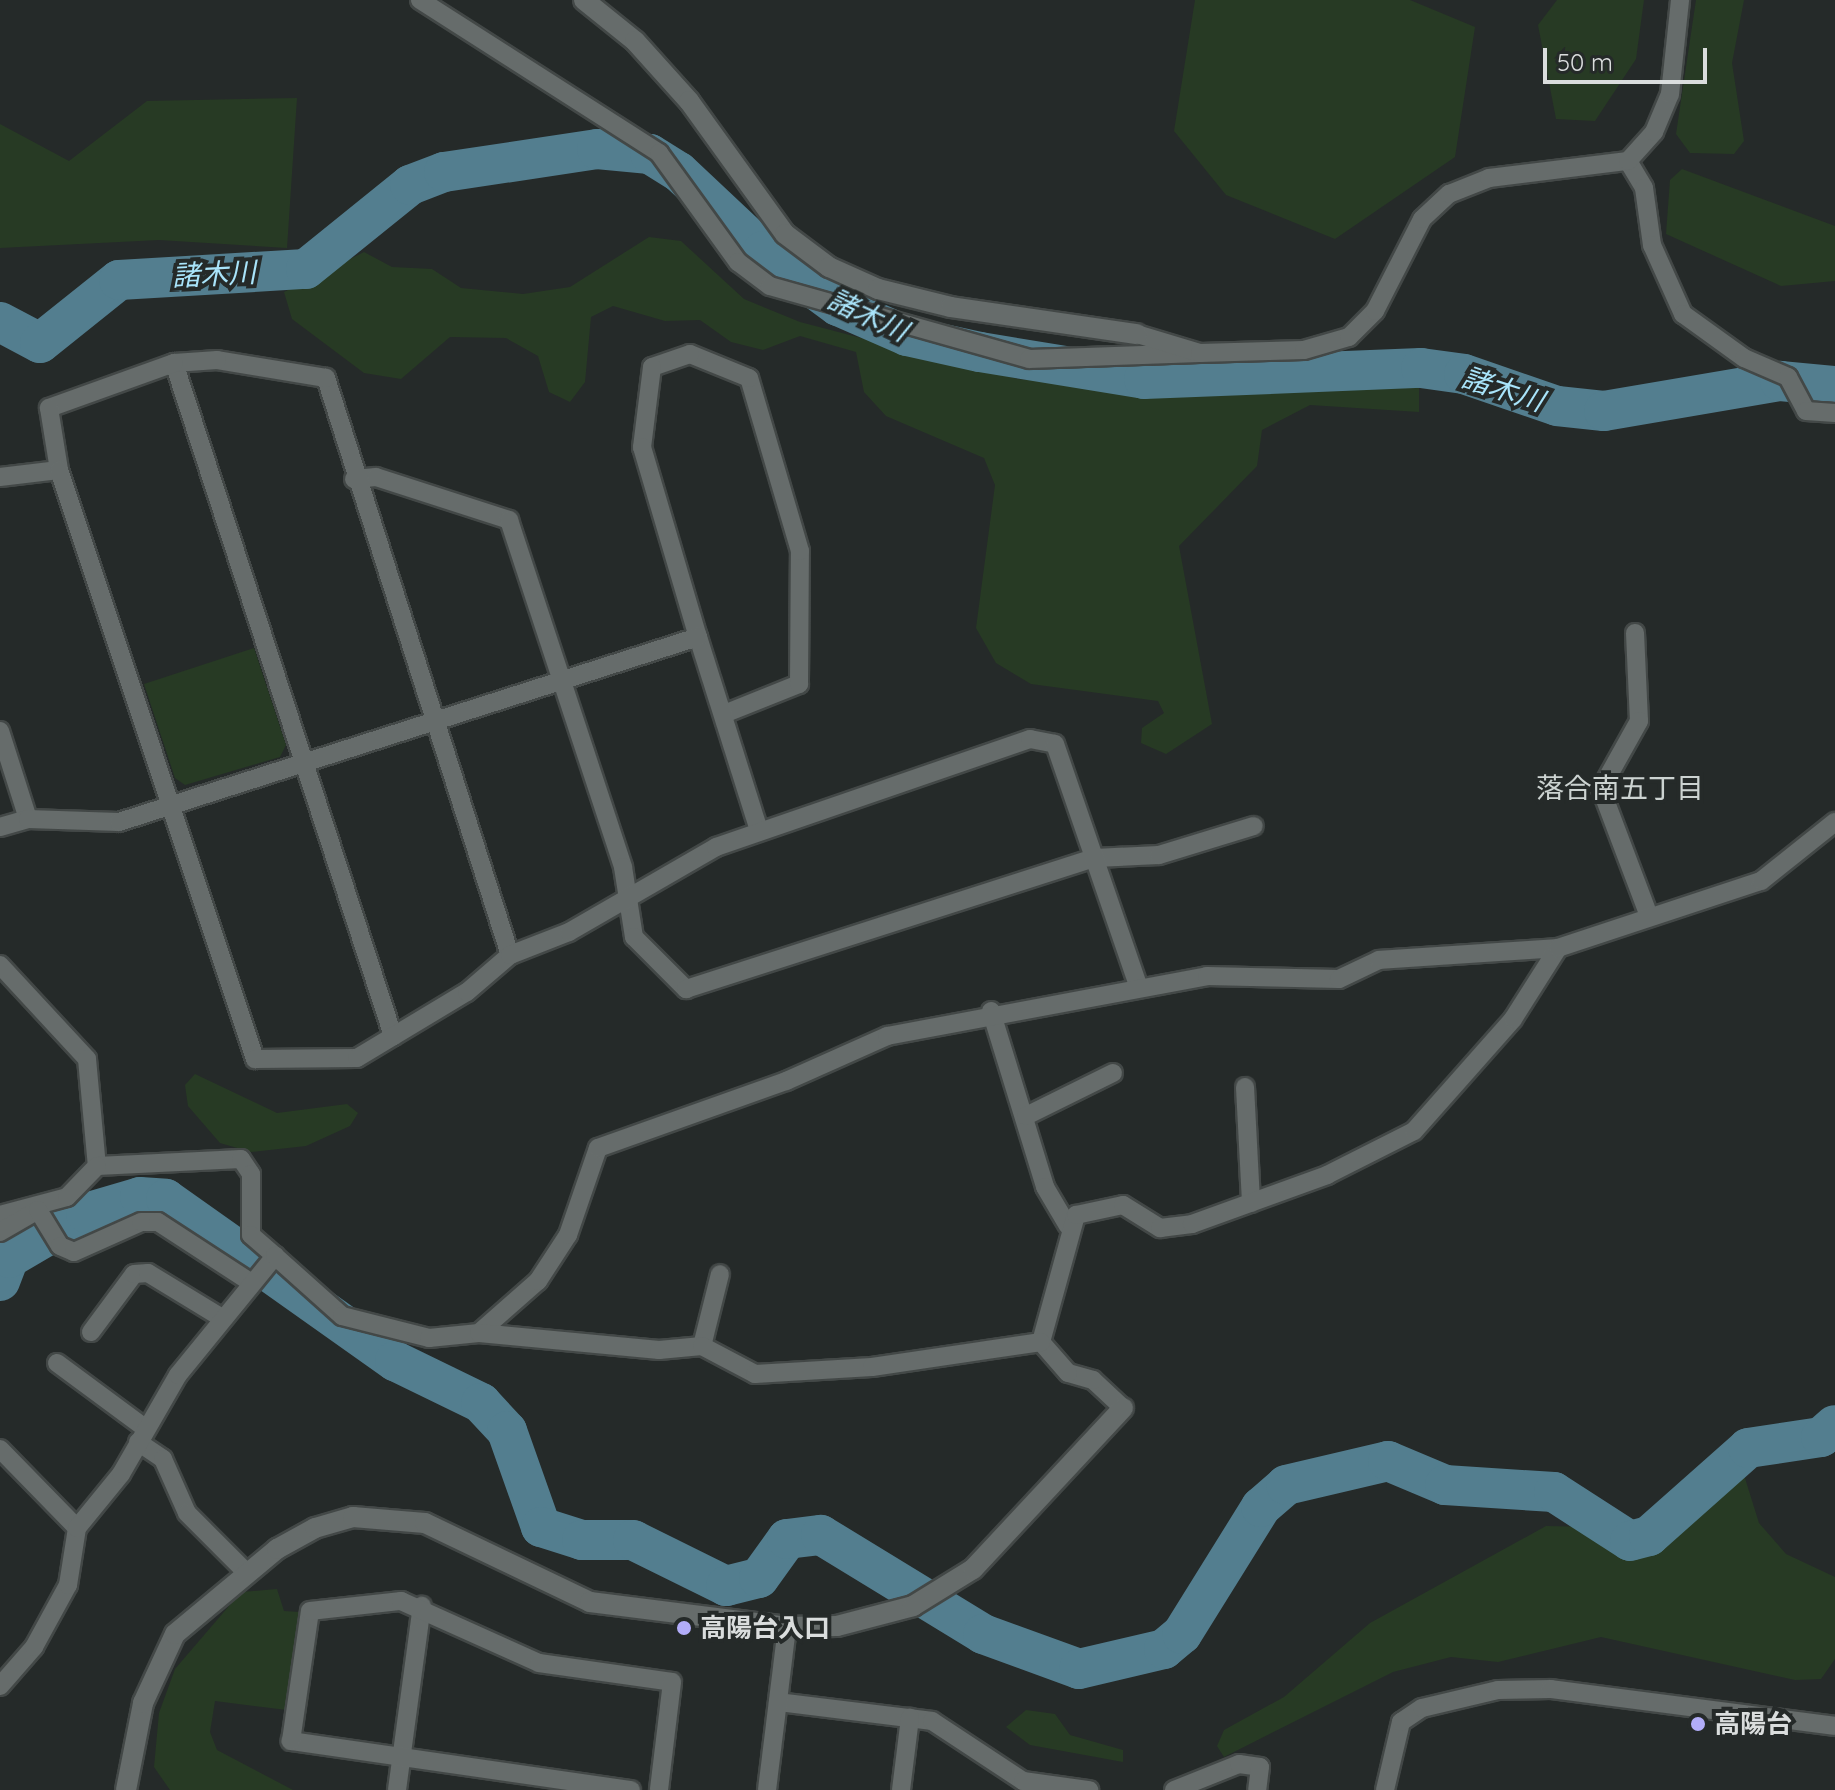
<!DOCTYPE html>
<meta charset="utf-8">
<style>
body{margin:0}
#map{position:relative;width:1835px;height:1790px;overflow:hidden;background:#252a29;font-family:Quicksand,"Noto Sans JP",sans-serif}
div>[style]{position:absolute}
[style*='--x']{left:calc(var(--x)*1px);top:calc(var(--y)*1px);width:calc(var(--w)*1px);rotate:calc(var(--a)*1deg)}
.green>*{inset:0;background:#273a24}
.river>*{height:40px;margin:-20px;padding:0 20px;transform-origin:20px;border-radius:20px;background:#537e8f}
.roads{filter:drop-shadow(2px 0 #434847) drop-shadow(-2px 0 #434847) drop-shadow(0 2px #434847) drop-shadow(0 -2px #434847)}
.minor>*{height:18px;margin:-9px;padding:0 9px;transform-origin:9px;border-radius:9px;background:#666c6b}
.tertiary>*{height:20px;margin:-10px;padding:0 10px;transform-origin:10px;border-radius:10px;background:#666c6b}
.dots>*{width:22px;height:22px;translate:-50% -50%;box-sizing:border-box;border:4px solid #252a29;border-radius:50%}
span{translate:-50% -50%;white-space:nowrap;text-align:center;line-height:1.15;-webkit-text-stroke:8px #252a29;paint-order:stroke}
.poi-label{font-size:26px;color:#dadddd;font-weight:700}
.left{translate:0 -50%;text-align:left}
.water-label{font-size:28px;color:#a9e4fa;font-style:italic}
.neighbourhood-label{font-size:28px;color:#ccd3d1}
.scale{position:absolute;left:1543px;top:48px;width:164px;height:36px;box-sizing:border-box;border:4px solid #dadddd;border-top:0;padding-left:10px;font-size:24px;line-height:28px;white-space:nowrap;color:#dadddd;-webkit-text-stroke:6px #252a29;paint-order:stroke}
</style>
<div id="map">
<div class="green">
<i style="clip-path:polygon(1195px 0,1410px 0,1475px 27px,1455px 157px,1335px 239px,1226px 195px,1174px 131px)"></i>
<i style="clip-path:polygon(1557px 0,1644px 0,1636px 59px,1595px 121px,1556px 119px,1538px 25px)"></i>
<i style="clip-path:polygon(1696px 0,1744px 0,1732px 63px,1744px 141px,1734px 154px,1690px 153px,1676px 134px)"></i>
<i style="clip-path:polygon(297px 98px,287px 248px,159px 240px,0 248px,0 124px,69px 161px,147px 101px)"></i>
<i style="clip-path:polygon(1682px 169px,1835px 226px,1835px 281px,1781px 286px,1666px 234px,1670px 180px)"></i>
<i style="clip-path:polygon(649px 237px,681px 241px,744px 299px,800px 322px,1018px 379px,1186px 393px,1384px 359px,1419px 380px,1419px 412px,1310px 405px,1262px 430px,1257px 466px,1179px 546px,1212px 724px,1166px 754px,1141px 743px,1142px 728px,1164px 713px,1158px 701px,1031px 684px,996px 663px,976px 628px,995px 485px,984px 458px,886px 416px,864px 392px,856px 352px,800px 336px,763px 350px,731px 342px,700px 320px,665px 321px,613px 306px,591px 317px,585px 382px,570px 402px,549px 392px,538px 356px,506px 338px,450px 337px,401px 379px,364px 373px,292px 319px,284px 292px,364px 252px,392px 267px,432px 269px,461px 288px,523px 294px,570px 287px)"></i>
<i style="clip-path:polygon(254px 648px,286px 745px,280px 757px,185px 785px,175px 778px,144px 684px)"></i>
<i style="clip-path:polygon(195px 1074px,277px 1113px,347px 1104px,358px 1113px,350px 1126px,306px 1146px,251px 1152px,220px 1143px,188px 1106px,185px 1085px)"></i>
<i style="clip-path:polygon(1722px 1456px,1739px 1459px,1759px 1523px,1786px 1554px,1835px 1577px,1835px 1659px,1821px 1679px,1795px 1680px,1601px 1637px,1498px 1662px,1451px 1657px,1393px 1672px,1224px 1757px,1217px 1746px,1224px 1730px,1284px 1697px,1370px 1623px,1546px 1526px,1593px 1527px,1628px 1549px,1653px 1544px,1689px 1474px)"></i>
<i style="clip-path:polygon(277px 1589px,284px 1611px,300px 1612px,287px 1710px,215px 1701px,210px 1732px,217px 1750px,293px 1790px,170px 1790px,154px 1767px,159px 1713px,175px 1669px,241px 1592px)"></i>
<i style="clip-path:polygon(1026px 1710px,1055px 1714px,1070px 1735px,1123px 1750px,1123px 1762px,1030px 1745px,1006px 1727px)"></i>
</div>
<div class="river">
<i style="--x:0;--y:322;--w:45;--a:27.7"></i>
<i style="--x:40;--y:343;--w:101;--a:-38.6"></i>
<i style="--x:119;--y:280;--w:187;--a:-3.4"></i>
<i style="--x:306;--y:269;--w:134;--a:-38.9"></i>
<i style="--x:410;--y:185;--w:36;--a:-21"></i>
<i style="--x:444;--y:172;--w:155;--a:-8.5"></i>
<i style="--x:597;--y:149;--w:53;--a:5.4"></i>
<i style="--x:650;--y:154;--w:34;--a:32"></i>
<i style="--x:679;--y:172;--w:115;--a:43.2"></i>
<i style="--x:763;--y:251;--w:93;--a:36.3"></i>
<i style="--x:838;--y:306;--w:75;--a:23.5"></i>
<i style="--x:907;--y:336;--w:75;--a:12.4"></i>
<i style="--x:980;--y:352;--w:166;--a:9.3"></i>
<i style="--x:1144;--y:379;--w:277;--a:-2.3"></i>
<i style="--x:1421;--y:368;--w:43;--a:7.9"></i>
<i style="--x:1464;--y:374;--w:98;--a:19"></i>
<i style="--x:1557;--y:406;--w:47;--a:6.1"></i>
<i style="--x:1604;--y:411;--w:179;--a:-9.7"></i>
<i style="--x:1780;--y:381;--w:55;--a:5.2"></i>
<i style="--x:0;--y:1281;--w:25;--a:-69"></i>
<i style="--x:9;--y:1258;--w:89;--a:-30.3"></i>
<i style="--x:86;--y:1213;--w:56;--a:-16.5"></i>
<i style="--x:140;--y:1197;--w:26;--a:4"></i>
<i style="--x:166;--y:1199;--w:281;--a:35.3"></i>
<i style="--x:395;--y:1361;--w:96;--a:26"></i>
<i style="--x:481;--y:1403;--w:38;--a:47"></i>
<i style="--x:507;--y:1431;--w:102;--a:70.5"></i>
<i style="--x:541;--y:1527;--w:43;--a:17.6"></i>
<i style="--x:582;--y:1540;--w:51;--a:0"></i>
<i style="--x:633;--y:1540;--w:104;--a:26.3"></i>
<i style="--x:726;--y:1586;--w:34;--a:-14"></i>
<i style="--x:759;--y:1578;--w:48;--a:-54.3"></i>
<i style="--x:787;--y:1539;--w:34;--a:-7"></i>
<i style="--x:821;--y:1535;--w:190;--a:31.4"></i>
<i style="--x:983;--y:1634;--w:102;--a:20"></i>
<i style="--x:1079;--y:1669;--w:87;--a:-13.2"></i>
<i style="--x:1164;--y:1649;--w:23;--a:-40"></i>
<i style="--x:1182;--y:1634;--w:150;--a:-58.1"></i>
<i style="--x:1261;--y:1507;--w:33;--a:-41"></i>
<i style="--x:1286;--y:1485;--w:105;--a:-13.2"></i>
<i style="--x:1388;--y:1461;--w:62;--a:22.8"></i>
<i style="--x:1445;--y:1485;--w:109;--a:3.7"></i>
<i style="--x:1554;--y:1492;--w:90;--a:32.8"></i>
<i style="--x:1630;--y:1541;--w:20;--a:-15"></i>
<i style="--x:1649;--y:1536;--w:132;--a:-41.6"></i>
<i style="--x:1748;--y:1448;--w:74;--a:-8.6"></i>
<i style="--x:1821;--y:1437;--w:18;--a:-41"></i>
</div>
<div class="roads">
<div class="minor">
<i style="--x:420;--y:0;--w:284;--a:32.6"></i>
<i style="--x:659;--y:153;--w:135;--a:54.1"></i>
<i style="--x:738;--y:262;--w:40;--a:37"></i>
<i style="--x:770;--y:286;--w:269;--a:15.7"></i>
<i style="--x:1029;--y:359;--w:171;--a:-2"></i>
<i style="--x:1628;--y:161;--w:31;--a:59"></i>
<i style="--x:1644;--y:188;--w:58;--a:82"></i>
<i style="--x:1652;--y:245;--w:76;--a:65.8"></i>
<i style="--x:1683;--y:314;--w:75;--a:35.8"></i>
<i style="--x:1744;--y:358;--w:48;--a:23.4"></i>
<i style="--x:1788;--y:377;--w:38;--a:62"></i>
<i style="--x:1806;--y:411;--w:29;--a:4"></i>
<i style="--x:1137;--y:334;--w:66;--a:16.8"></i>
<i style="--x:1200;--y:353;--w:104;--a:-1.7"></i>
<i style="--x:1304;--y:350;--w:47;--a:-16.1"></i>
<i style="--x:1349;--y:337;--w:37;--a:-45"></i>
<i style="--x:1375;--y:311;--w:103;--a:-62.9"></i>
<i style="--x:1422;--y:219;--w:37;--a:-43"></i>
<i style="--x:1449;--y:194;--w:43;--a:-21.8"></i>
<i style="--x:1489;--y:178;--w:140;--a:-7"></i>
<i style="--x:1628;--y:161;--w:39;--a:-48"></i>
<i style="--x:1654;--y:132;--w:41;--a:-67.2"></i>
<i style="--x:1670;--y:94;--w:95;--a:-83.9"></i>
<i style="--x:174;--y:363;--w:708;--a:71.97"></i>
<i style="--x:0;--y:477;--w:59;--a:-6.8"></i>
<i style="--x:354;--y:479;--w:22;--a:-5"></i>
<i style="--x:376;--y:477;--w:140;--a:17.9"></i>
<i style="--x:509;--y:520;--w:365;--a:71.8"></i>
<i style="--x:623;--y:867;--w:71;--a:81.1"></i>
<i style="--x:634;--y:937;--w:74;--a:45"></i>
<i style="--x:686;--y:989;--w:429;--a:-17.8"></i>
<i style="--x:1095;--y:858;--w:64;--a:-2.7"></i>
<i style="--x:1159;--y:855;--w:99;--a:-17"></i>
<i style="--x:1635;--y:633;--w:88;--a:87.4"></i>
<i style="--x:1639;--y:721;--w:78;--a:119.2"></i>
<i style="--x:1601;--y:789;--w:136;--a:69.3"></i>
<i style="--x:724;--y:714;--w:81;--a:-21.8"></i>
<i style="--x:799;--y:684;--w:133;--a:-89.6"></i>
<i style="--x:800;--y:551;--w:180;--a:-106.4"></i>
<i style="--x:749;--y:378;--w:64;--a:-157.9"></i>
<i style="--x:690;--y:354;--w:40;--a:161.1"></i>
<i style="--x:652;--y:367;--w:81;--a:97.1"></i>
<i style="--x:642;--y:447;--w:198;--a:73.6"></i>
<i style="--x:698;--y:637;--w:199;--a:72.5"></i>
<i style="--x:0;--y:731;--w:92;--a:72.3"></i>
<i style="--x:0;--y:827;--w:29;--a:-16"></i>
<i style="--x:28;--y:819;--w:91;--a:1.9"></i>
<i style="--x:119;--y:822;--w:608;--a:-17.72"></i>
<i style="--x:510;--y:955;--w:606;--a:-107.69"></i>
<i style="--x:326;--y:378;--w:110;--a:-170.6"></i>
<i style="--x:217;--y:360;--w:43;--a:176"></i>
<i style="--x:174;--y:363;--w:133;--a:160.2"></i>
<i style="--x:49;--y:408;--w:63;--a:80.8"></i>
<i style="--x:59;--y:470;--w:621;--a:71.59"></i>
<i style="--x:255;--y:1059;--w:102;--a:-0.6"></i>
<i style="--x:357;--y:1058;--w:128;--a:-31"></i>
<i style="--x:467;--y:992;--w:57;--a:-40.7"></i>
<i style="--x:510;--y:955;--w:63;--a:-21.3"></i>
<i style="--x:569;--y:932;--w:170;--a:-30"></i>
<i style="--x:716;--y:847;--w:332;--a:-19"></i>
<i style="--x:1030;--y:739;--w:25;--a:11"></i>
<i style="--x:1055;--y:744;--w:258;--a:71"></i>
<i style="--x:0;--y:965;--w:128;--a:47.2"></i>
<i style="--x:87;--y:1059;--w:107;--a:84.7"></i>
<i style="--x:97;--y:1166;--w:144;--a:-2.8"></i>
<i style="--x:241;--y:1159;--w:18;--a:56"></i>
<i style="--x:251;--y:1174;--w:61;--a:90"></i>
<i style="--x:251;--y:1235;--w:32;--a:41"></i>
<i style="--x:991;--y:1011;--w:184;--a:72.9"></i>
<i style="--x:1045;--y:1187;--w:45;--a:59.5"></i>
<i style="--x:1245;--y:1087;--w:116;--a:87"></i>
<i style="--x:1026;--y:1116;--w:97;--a:-26.3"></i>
<i style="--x:0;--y:1215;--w:69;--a:-15"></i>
<i style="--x:67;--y:1197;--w:43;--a:-45.9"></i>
<i style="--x:0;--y:1232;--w:44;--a:-30.1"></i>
<i style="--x:38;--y:1210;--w:42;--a:58.6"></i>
<i style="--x:60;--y:1246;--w:15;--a:23"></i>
<i style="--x:74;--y:1252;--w:73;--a:-24.1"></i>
<i style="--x:141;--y:1222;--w:17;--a:0"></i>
<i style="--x:158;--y:1222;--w:110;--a:33.1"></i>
<i style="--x:481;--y:1331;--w:76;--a:-41.3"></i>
<i style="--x:538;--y:1281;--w:55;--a:-56.9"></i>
<i style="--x:568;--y:1235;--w:92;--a:-71"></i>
<i style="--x:598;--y:1148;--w:200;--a:-19.6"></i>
<i style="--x:786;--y:1081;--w:111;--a:-24"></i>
<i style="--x:887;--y:1036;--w:326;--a:-10.6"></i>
<i style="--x:1207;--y:976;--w:132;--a:1.3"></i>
<i style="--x:1339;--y:979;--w:44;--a:-25.4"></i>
<i style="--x:1379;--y:960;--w:179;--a:-3.8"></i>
<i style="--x:91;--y:1332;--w:72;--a:-53.4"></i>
<i style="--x:134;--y:1274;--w:14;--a:-4"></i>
<i style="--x:148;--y:1273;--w:87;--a:31.3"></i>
<i style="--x:702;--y:1346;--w:74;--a:-76"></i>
<i style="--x:57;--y:1363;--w:109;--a:36.5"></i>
<i style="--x:1123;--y:1408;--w:41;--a:-137"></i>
<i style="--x:1093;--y:1380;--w:26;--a:-164"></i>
<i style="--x:1068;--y:1373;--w:41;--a:-131.1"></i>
<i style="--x:1041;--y:1342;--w:132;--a:-74.6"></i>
<i style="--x:1076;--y:1215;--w:48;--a:-12"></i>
<i style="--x:1123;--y:1205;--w:44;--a:31.9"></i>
<i style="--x:1160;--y:1228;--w:32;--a:-7"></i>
<i style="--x:1192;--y:1224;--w:144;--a:-19.9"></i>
<i style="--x:1327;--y:1175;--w:97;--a:-26.8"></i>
<i style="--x:1414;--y:1131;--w:149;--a:-48.5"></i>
<i style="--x:1513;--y:1019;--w:84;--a:-57.6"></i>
<i style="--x:1558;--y:948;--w:214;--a:-18.3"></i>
<i style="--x:1761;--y:881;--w:95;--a:-38.6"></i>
<i style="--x:138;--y:1442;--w:30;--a:34"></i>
<i style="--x:163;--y:1459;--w:59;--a:66"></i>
<i style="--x:187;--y:1513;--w:83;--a:45"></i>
<i style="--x:0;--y:1449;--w:110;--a:45.7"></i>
<i style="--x:0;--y:1686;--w:52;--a:-48.9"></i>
<i style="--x:34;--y:1647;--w:71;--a:-61.3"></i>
<i style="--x:68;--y:1585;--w:58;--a:-81"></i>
<i style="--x:77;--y:1528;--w:70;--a:-50.8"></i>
<i style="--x:121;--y:1474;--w:114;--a:-60.1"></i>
<i style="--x:178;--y:1375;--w:154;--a:-50.8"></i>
<i style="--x:275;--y:1256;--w:90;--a:41.8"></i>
<i style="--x:342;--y:1316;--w:90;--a:14.2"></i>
<i style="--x:429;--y:1338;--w:50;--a:-5.7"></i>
<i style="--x:479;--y:1333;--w:181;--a:5.4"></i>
<i style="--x:659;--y:1350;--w:43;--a:-5.3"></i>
<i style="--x:702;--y:1346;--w:60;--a:27.8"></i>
<i style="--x:755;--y:1374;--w:117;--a:-3.4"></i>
<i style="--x:872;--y:1367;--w:171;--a:-8.4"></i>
<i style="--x:778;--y:1702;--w:155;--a:7"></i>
<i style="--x:932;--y:1721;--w:109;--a:33.4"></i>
<i style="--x:1023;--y:1781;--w:67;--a:7.8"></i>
<i style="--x:397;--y:1790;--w:186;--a:-82.3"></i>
<i style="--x:631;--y:1790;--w:344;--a:-171.8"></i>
<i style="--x:291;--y:1741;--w:131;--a:-81.7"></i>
<i style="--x:310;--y:1611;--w:92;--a:-6.3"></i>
<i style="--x:401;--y:1601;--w:151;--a:24.2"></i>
<i style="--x:539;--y:1663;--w:134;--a:8.1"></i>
<i style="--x:672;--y:1682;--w:109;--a:96.9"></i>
<i style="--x:767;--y:1790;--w:164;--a:-83"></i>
<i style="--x:901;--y:1790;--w:73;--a:-82.9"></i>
<i style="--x:1174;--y:1790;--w:70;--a:-21.8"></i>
<i style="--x:1239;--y:1764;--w:21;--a:8"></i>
<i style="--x:1260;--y:1767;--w:23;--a:97"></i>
<i style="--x:1385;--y:1790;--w:70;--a:-76.8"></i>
<i style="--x:1401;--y:1722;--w:25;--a:-34"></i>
<i style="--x:1422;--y:1708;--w:78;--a:-13.3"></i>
<i style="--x:1498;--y:1690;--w:53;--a:-1.1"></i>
<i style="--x:1551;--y:1689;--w:286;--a:7.4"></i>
</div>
<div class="tertiary">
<i style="--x:584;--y:0;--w:65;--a:38.8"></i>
<i style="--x:635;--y:41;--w:81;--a:48"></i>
<i style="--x:689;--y:101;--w:164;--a:54.2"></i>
<i style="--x:785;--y:234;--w:55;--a:36.9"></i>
<i style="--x:829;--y:267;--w:54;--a:24.2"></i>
<i style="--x:878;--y:289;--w:75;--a:13.9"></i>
<i style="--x:951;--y:307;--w:188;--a:8.3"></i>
<i style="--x:126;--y:1790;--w:89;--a:-78.9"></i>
<i style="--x:143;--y:1703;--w:76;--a:-65.1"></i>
<i style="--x:175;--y:1634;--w:133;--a:-39.8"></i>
<i style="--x:277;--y:1549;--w:43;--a:-28.9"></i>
<i style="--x:315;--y:1528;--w:40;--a:-16"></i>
<i style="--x:353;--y:1517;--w:72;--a:4.8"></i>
<i style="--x:425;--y:1523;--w:183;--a:25.6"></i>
<i style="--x:590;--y:1602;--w:199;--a:7.2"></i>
<i style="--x:787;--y:1627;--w:50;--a:-1.1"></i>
<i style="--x:837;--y:1626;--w:79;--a:-14.7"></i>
<i style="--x:913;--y:1606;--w:70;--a:-31.7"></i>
<i style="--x:973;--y:1569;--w:220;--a:-47"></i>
</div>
</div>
<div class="dots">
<i style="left:684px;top:1628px;background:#b2adf9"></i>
<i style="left:1698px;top:1724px;background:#b2adf9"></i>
</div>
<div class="poi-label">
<span class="left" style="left:700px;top:1628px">高陽台入口</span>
<span class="left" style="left:1714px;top:1724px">高陽台</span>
</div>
<div class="water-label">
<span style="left:214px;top:274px;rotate:-3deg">諸木川</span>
<span style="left:868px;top:315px;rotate:25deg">諸木川</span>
<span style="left:1503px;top:389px;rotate:18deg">諸木川</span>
</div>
<div class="neighbourhood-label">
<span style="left:1620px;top:788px">落合南五丁目</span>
</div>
<div class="scale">50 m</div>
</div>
